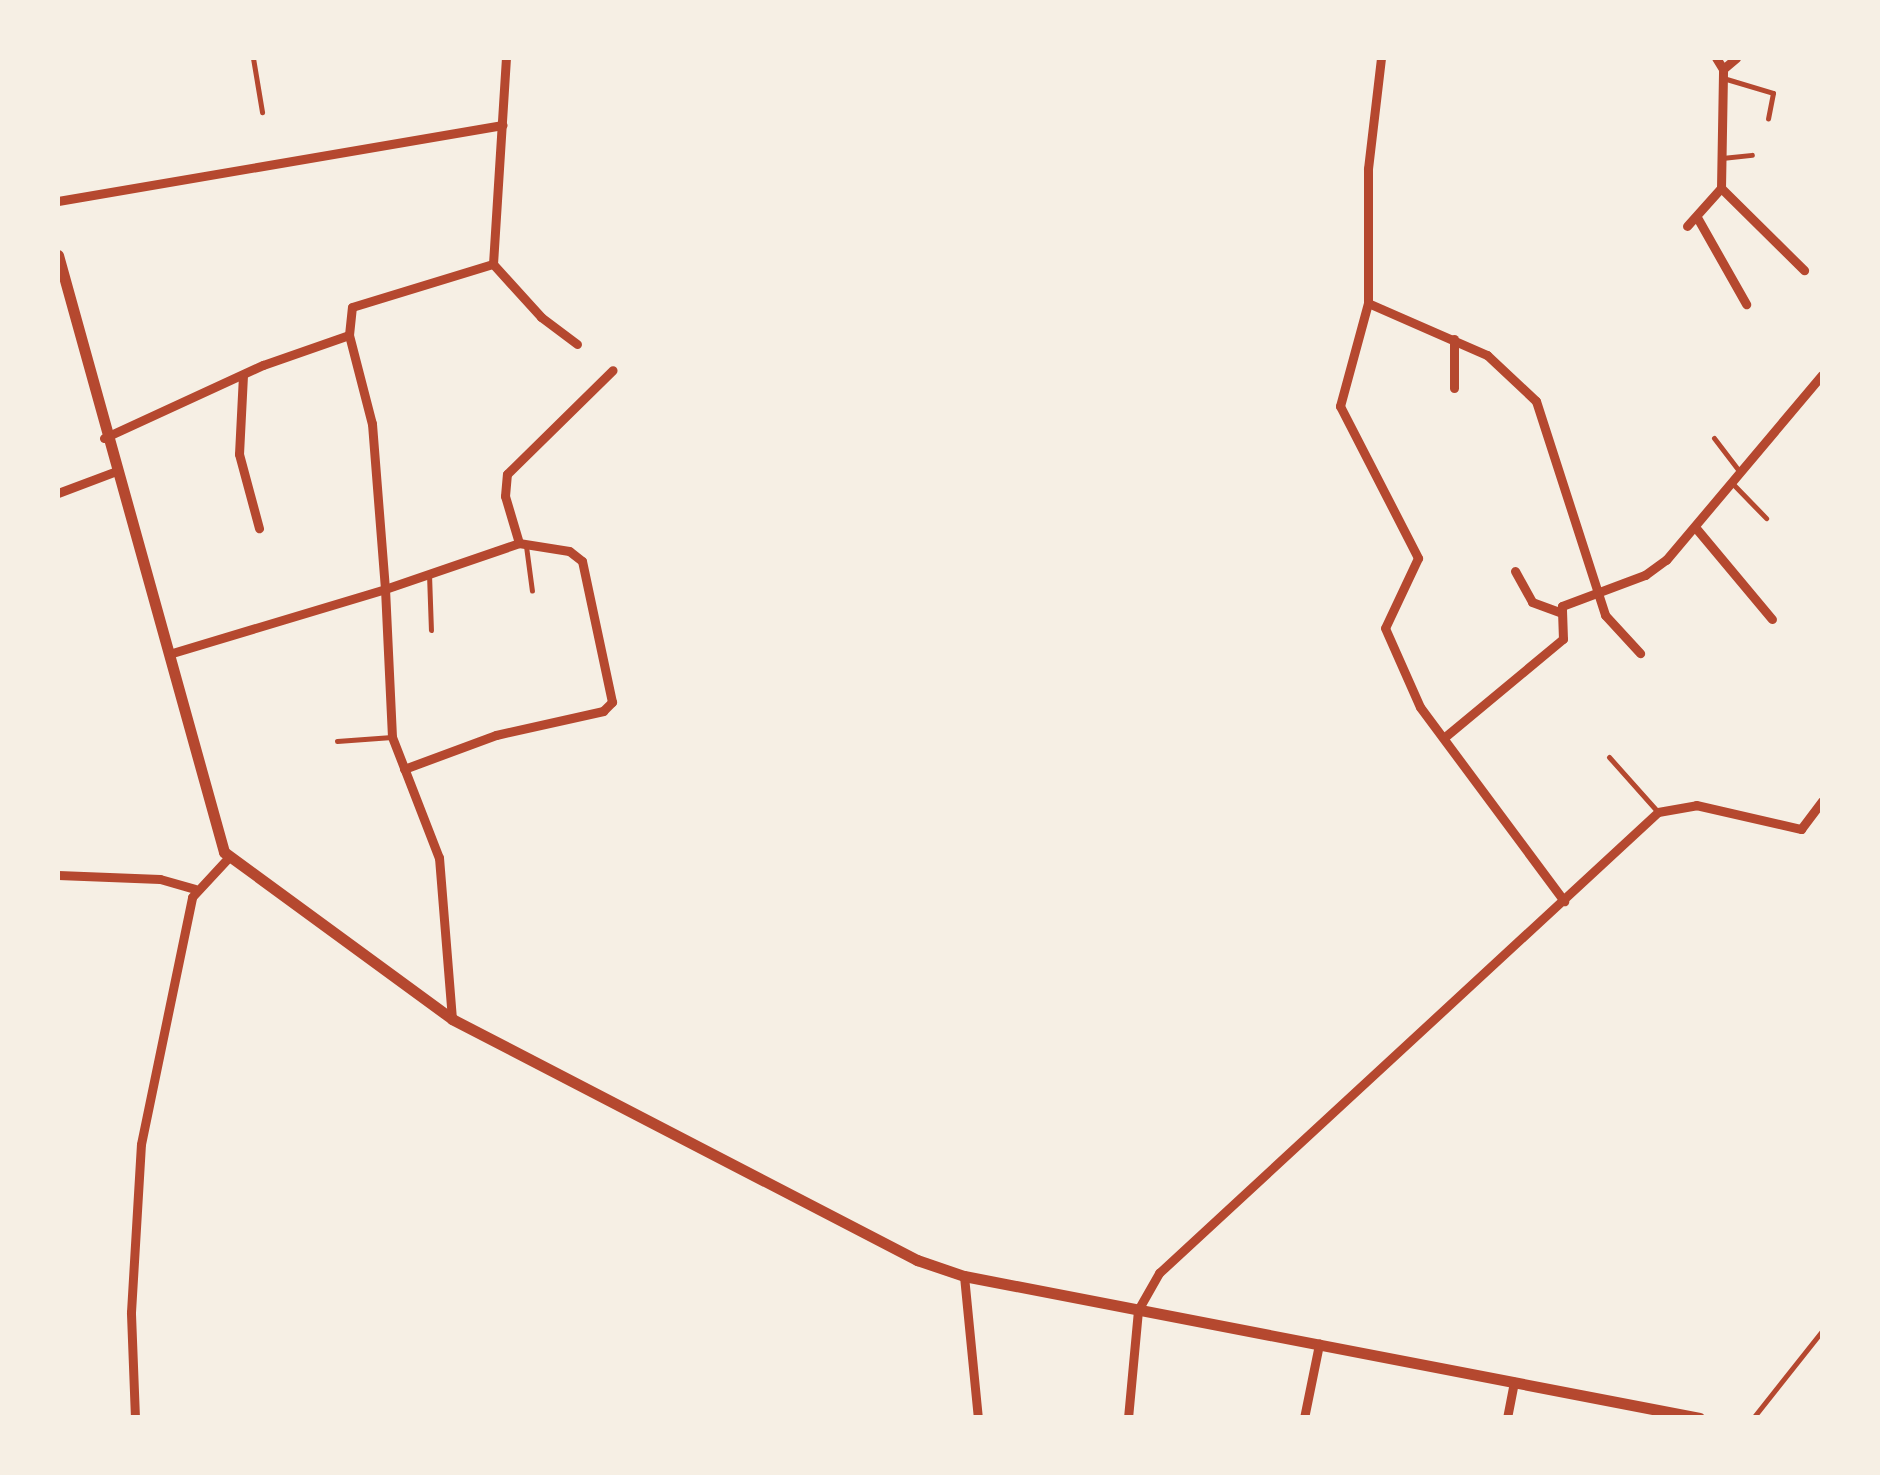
<!DOCTYPE html>
<style>
body{margin:0}
#map{position:relative;width:1880px;height:1475px;overflow:hidden;background:#f6efe4;font-family:"Varela Round",sans-serif}
div>[style]{position:absolute}
[style*='--x']{left:calc(var(--x)*1px);top:calc(var(--y)*1px);width:calc(var(--w)*1px);rotate:calc(var(--a)*1deg)}
.service>*{height:5px;margin:-2.5px;padding:0 2.5px;transform-origin:2.5px;border-radius:2.5px;background:#b5482f}
.minor>*{height:9px;margin:-4.5px;padding:0 4.5px;transform-origin:4.5px;border-radius:4.5px;background:#b5482f}
.tertiary>*{height:11px;margin:-5.5px;padding:0 5.5px;transform-origin:5.5px;border-radius:5.5px;background:#b5482f}
span{translate:-50% -50%;white-space:nowrap;text-align:center;line-height:1.15;-webkit-text-stroke:10px #f6efe4;paint-order:stroke}
.frame{position:absolute;inset:0;border:60px solid #f6efe4;pointer-events:none}
</style>
<div id="map">
<div class="service">
<i style="--x:253;--y:58;--w:55;--a:80.5"></i>
<i style="--x:1723;--y:78;--w:52;--a:16.7"></i>
<i style="--x:1773;--y:93;--w:26;--a:101"></i>
<i style="--x:1722;--y:158;--w:30;--a:-6"></i>
<i style="--x:1714;--y:438;--w:43;--a:52.6"></i>
<i style="--x:1732;--y:483;--w:49;--a:45.8"></i>
<i style="--x:526;--y:546;--w:45;--a:82.4"></i>
<i style="--x:429;--y:574;--w:56;--a:88"></i>
<i style="--x:337;--y:741;--w:55;--a:-4.2"></i>
<i style="--x:1609;--y:757;--w:74;--a:48.3"></i>
<i style="--x:1753;--y:1418;--w:111;--a:-51.6"></i>
</div>
<div class="minor">
<i style="--x:1381;--y:58;--w:112;--a:96.7"></i>
<i style="--x:1368;--y:169;--w:134;--a:90"></i>
<i style="--x:1368;--y:303;--w:107;--a:105.2"></i>
<i style="--x:1340;--y:406;--w:171;--a:62.8"></i>
<i style="--x:1418;--y:558;--w:77;--a:115.2"></i>
<i style="--x:1385;--y:628;--w:86;--a:66.1"></i>
<i style="--x:1420;--y:707;--w:242;--a:53.4"></i>
<i style="--x:1723;--y:69;--w:17;--a:-40"></i>
<i style="--x:1721;--y:188;--w:117;--a:44.7"></i>
<i style="--x:58;--y:201;--w:451;--a:-9.7"></i>
<i style="--x:1698;--y:219;--w:98;--a:60.5"></i>
<i style="--x:1687;--y:226;--w:51;--a:-48.2"></i>
<i style="--x:1721;--y:188;--w:119;--a:-89"></i>
<i style="--x:1723;--y:69;--w:13;--a:-122"></i>
<i style="--x:493;--y:264;--w:206;--a:-86.4"></i>
<i style="--x:1368;--y:303;--w:130;--a:23.6"></i>
<i style="--x:1487;--y:355;--w:67;--a:43.2"></i>
<i style="--x:1536;--y:401;--w:225;--a:72.1"></i>
<i style="--x:1605;--y:615;--w:52;--a:47.4"></i>
<i style="--x:1454;--y:339;--w:49;--a:90"></i>
<i style="--x:243;--y:375;--w:79;--a:92.9"></i>
<i style="--x:239;--y:454;--w:77;--a:74.9"></i>
<i style="--x:104;--y:438;--w:175;--a:-24.7"></i>
<i style="--x:263;--y:365;--w:91;--a:-19.2"></i>
<i style="--x:58;--y:493;--w:60;--a:-20.6"></i>
<i style="--x:1695;--y:527;--w:120;--a:50.1"></i>
<i style="--x:1515;--y:571;--w:35;--a:61"></i>
<i style="--x:1532;--y:602;--w:29;--a:20"></i>
<i style="--x:169;--y:654;--w:226;--a:-16.7"></i>
<i style="--x:385;--y:589;--w:166;--a:-94.5"></i>
<i style="--x:372;--y:424;--w:92;--a:-104.5"></i>
<i style="--x:349;--y:335;--w:28;--a:-84"></i>
<i style="--x:352;--y:307;--w:147;--a:-17"></i>
<i style="--x:493;--y:264;--w:72;--a:47.8"></i>
<i style="--x:541;--y:317;--w:45;--a:36.9"></i>
<i style="--x:1446;--y:736;--w:152;--a:-39.7"></i>
<i style="--x:1563;--y:639;--w:33;--a:-92"></i>
<i style="--x:1562;--y:606;--w:89;--a:-20.5"></i>
<i style="--x:1645;--y:575;--w:26;--a:-36"></i>
<i style="--x:1666;--y:560;--w:242;--a:-49.9"></i>
<i style="--x:404;--y:769;--w:98;--a:-20.3"></i>
<i style="--x:496;--y:735;--w:110;--a:-12.6"></i>
<i style="--x:603;--y:711;--w:13;--a:-45"></i>
<i style="--x:612;--y:702;--w:144;--a:-102"></i>
<i style="--x:582;--y:561;--w:16;--a:-142"></i>
<i style="--x:569;--y:551;--w:51;--a:-170.9"></i>
<i style="--x:58;--y:875;--w:102;--a:2.2"></i>
<i style="--x:160;--y:879;--w:36;--a:16"></i>
<i style="--x:452;--y:1019;--w:162;--a:-94.6"></i>
<i style="--x:439;--y:858;--w:130;--a:-111.2"></i>
<i style="--x:392;--y:737;--w:148;--a:-92.7"></i>
<i style="--x:385;--y:589;--w:142;--a:-18.9"></i>
<i style="--x:519;--y:543;--w:49;--a:-106.6"></i>
<i style="--x:505;--y:496;--w:22;--a:-85"></i>
<i style="--x:507;--y:474;--w:148;--a:-44.5"></i>
<i style="--x:964;--y:1276;--w:143;--a:84.4"></i>
<i style="--x:135;--y:1418;--w:106;--a:-92.2"></i>
<i style="--x:131;--y:1312;--w:168;--a:-86.6"></i>
<i style="--x:141;--y:1144;--w:252;--a:-78.3"></i>
<i style="--x:192;--y:897;--w:54;--a:-47.2"></i>
<i style="--x:1128;--y:1418;--w:108;--a:-84.7"></i>
<i style="--x:1138;--y:1310;--w:43;--a:-60.4"></i>
<i style="--x:1159;--y:1273;--w:679;--a:-42.73"></i>
<i style="--x:1658;--y:812;--w:39;--a:-10"></i>
<i style="--x:1696;--y:805;--w:108;--a:12.9"></i>
<i style="--x:1801;--y:829;--w:35;--a:-53"></i>
<i style="--x:1304;--y:1418;--w:76;--a:-78.5"></i>
<i style="--x:1507;--y:1418;--w:37;--a:-79"></i>
</div>
<div class="tertiary">
<i style="--x:58;--y:255;--w:620;--a:74.46"></i>
<i style="--x:224;--y:852;--w:283;--a:36.2"></i>
<i style="--x:452;--y:1019;--w:524;--a:27.4"></i>
<i style="--x:917;--y:1260;--w:50;--a:18.8"></i>
<i style="--x:964;--y:1276;--w:749;--a:10.93"></i>
</div>
<div class="frame"></div>
</div>
